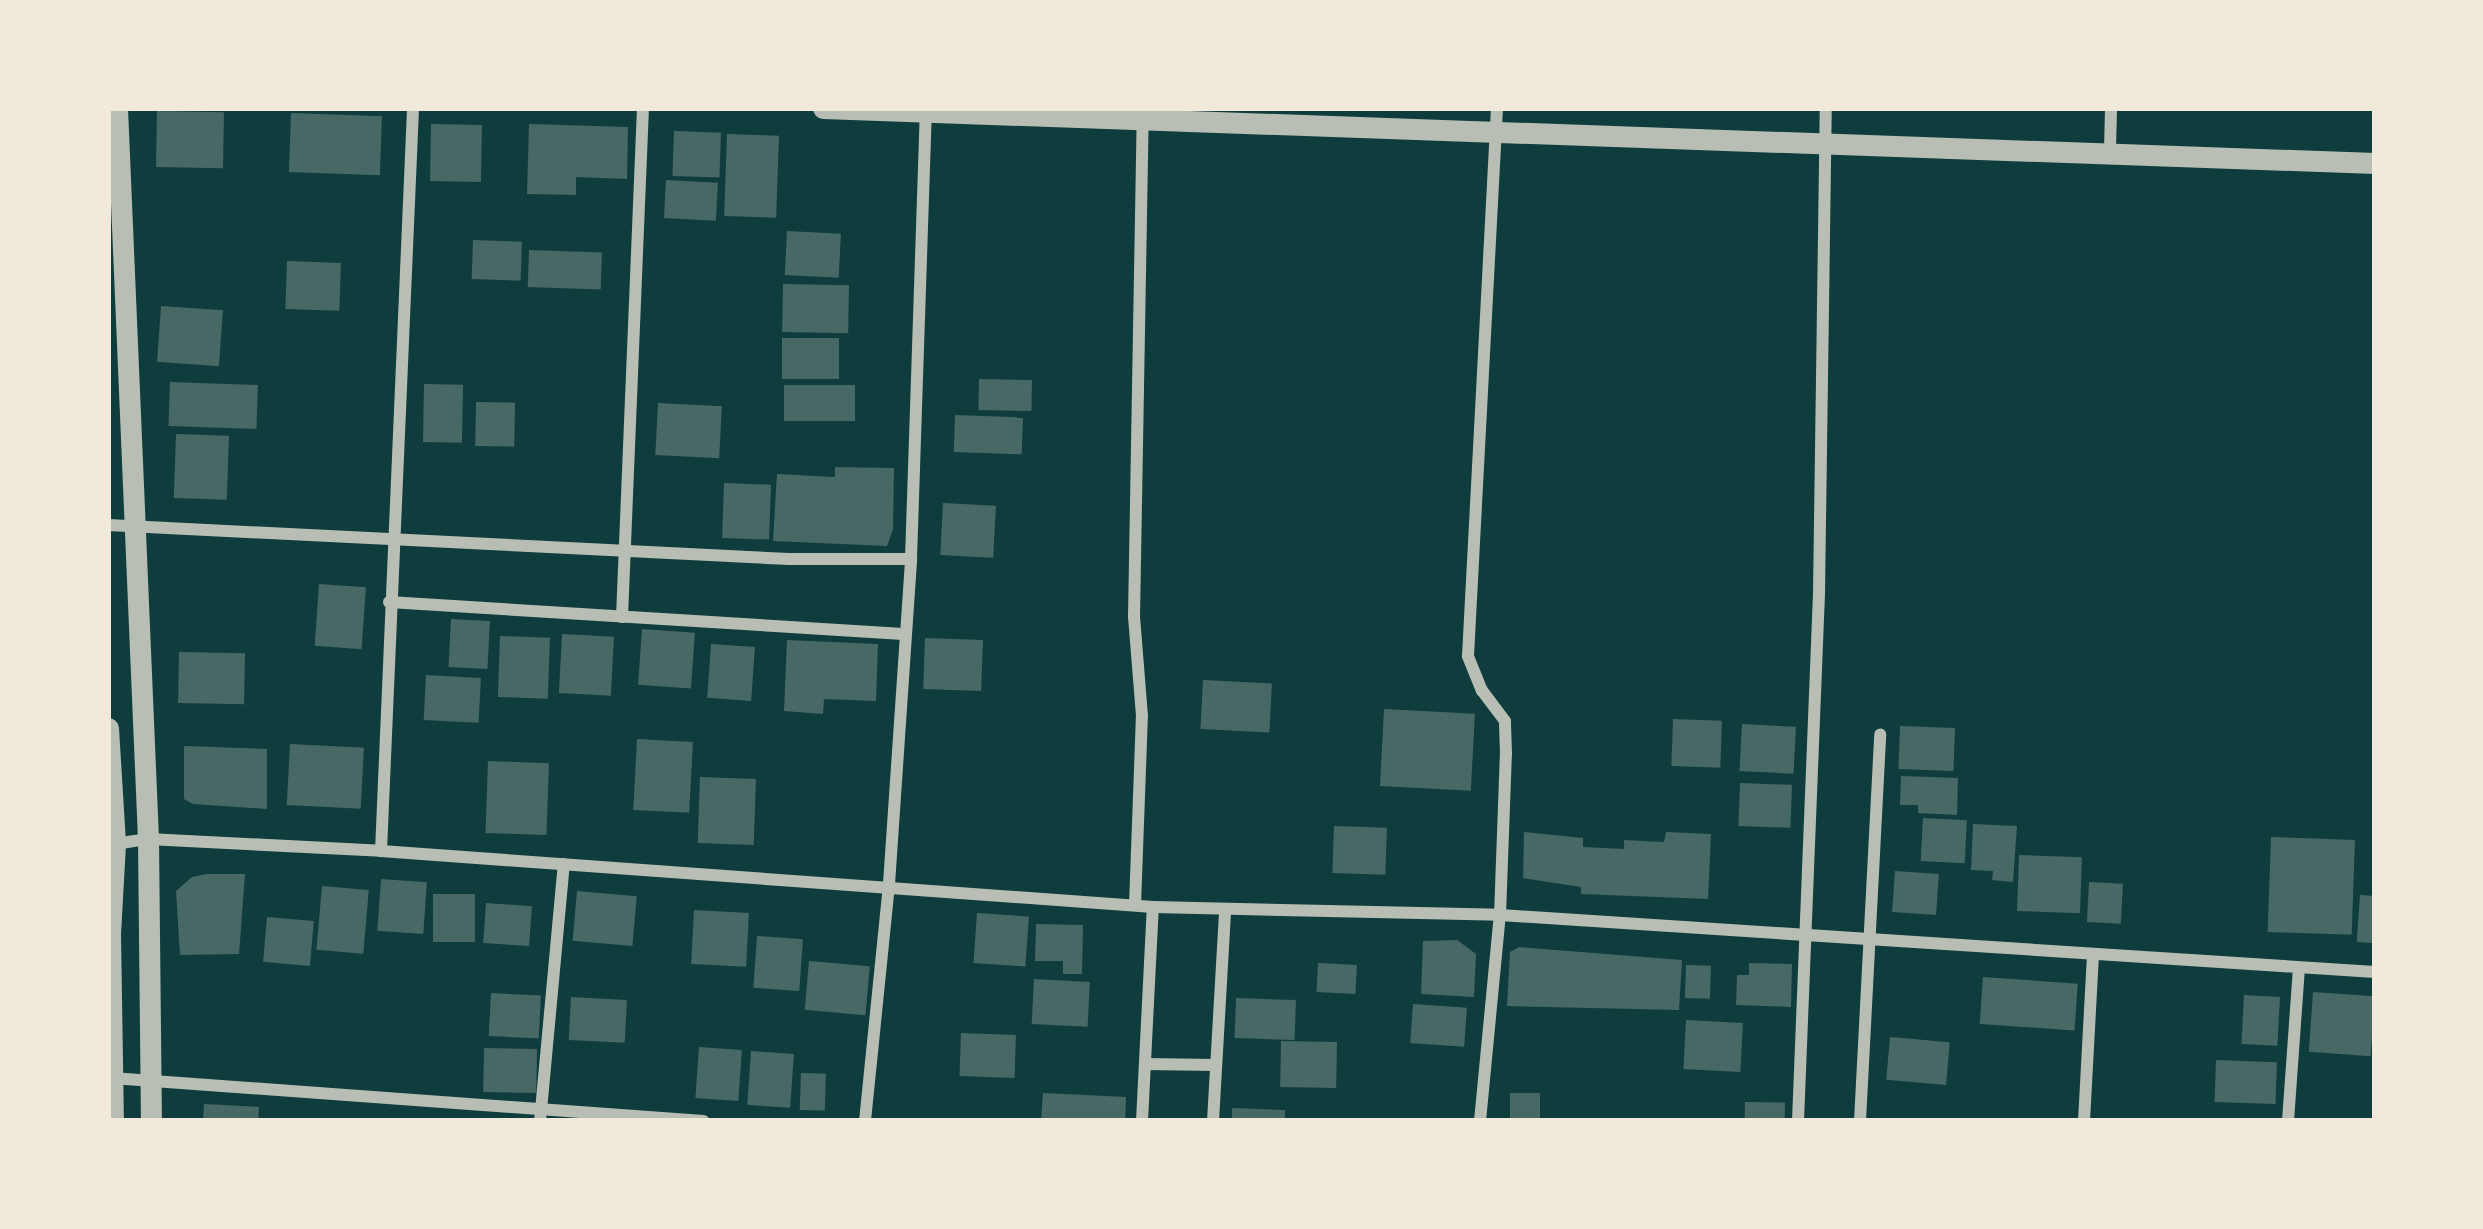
<!DOCTYPE html>
<style>
body{margin:0}
#map{position:relative;width:2483px;height:1229px;overflow:hidden;background:#0f3d3e;font-family:"Archivo Narrow",sans-serif}
div>[style]{position:absolute}
[style*='--x']{left:calc(var(--x)*1px);top:calc(var(--y)*1px);width:calc(var(--w)*1px);rotate:calc(var(--a)*1deg)}
.building>*{inset:0;background:#486865;transform-origin:0 0}
.minor>*{height:12px;margin:-6px;padding:0 6px;transform-origin:6px;border-radius:6px;background:#b8beb3}
.tertiary>*{height:21px;margin:-10.5px;padding:0 10.5px;transform-origin:10.5px;border-radius:10.5px;background:#b8beb3}
span{translate:-50% -50%;white-space:nowrap;text-align:center;line-height:1.15;-webkit-text-stroke:9px #f1e9da;paint-order:stroke}
.frame{position:absolute;inset:0;border:111px solid #f1e9da;pointer-events:none}
</style>
<div id="map">
<div class="building">
<i style="left:157px;top:111px;width:67px;height:56px;rotate:1deg"></i>
<i style="left:291px;top:113px;width:91px;height:59px;rotate:2deg"></i>
<i style="left:431px;top:124px;width:51px;height:57px;rotate:1deg"></i>
<i style="clip-path:polygon(529px 124px,628px 127px,627px 179px,576px 177px,576px 195px,527px 194px)"></i>
<i style="left:674px;top:131px;width:47px;height:45px;rotate:2deg"></i>
<i style="left:727px;top:134px;width:52px;height:82px;rotate:2deg"></i>
<i style="left:666px;top:180px;width:52px;height:38px;rotate:3deg"></i>
<i style="left:787px;top:231px;width:54px;height:44px;rotate:3deg"></i>
<i style="left:473px;top:240px;width:49px;height:39px;rotate:2deg"></i>
<i style="left:529px;top:250px;width:73px;height:37px;rotate:2deg"></i>
<i style="left:287px;top:261px;width:54px;height:48px;rotate:2deg"></i>
<i style="left:783px;top:284px;width:66px;height:48px;rotate:1deg"></i>
<i style="left:161px;top:306px;width:62px;height:56px;rotate:4deg"></i>
<i style="left:839px;top:338px;width:41px;height:57px;rotate:90deg"></i>
<i style="left:979px;top:379px;width:53px;height:31px;rotate:1deg"></i>
<i style="left:170px;top:382px;width:88px;height:44px;rotate:2deg"></i>
<i style="left:424px;top:384px;width:39px;height:58px;rotate:1deg"></i>
<i style="left:784px;top:385px;width:71px;height:36px"></i>
<i style="left:476px;top:402px;width:39px;height:44px;rotate:1deg"></i>
<i style="left:658px;top:403px;width:64px;height:52px;rotate:3deg"></i>
<i style="left:955px;top:415px;width:68px;height:37px;rotate:2deg"></i>
<i style="left:176px;top:434px;width:53px;height:64px;rotate:2deg"></i>
<i style="clip-path:polygon(835px 467px,894px 468px,893px 529px,887px 546px,773px 541px,777px 474px,835px 477px)"></i>
<i style="left:724px;top:483px;width:47px;height:55px;rotate:2deg"></i>
<i style="left:943px;top:503px;width:53px;height:52px;rotate:3deg"></i>
<i style="left:319px;top:584px;width:47px;height:62px;rotate:4deg"></i>
<i style="left:451px;top:619px;width:39px;height:48px;rotate:3deg"></i>
<i style="left:642px;top:629px;width:53px;height:56px;rotate:4deg"></i>
<i style="left:562px;top:634px;width:52px;height:59px;rotate:3deg"></i>
<i style="left:500px;top:636px;width:50px;height:61px;rotate:2deg"></i>
<i style="left:925px;top:638px;width:58px;height:51px;rotate:2deg"></i>
<i style="clip-path:polygon(787px 640px,878px 644px,876px 701px,824px 699px,823px 714px,784px 711px)"></i>
<i style="left:711px;top:644px;width:44px;height:54px;rotate:4deg"></i>
<i style="left:179px;top:652px;width:66px;height:51px;rotate:1deg"></i>
<i style="left:426px;top:675px;width:55px;height:45px;rotate:3deg"></i>
<i style="left:1203px;top:680px;width:69px;height:49px;rotate:3deg"></i>
<i style="left:1384px;top:709px;width:91px;height:77px;rotate:3deg"></i>
<i style="left:1673px;top:719px;width:49px;height:47px;rotate:2deg"></i>
<i style="left:1742px;top:724px;width:54px;height:47px;rotate:3deg"></i>
<i style="left:1900px;top:726px;width:55px;height:43px;rotate:2deg"></i>
<i style="left:637px;top:739px;width:56px;height:71px;rotate:3deg"></i>
<i style="left:290px;top:744px;width:74px;height:61px;rotate:3deg"></i>
<i style="clip-path:polygon(184px 746px,267px 749px,267px 809px,193px 804px,184px 799px)"></i>
<i style="left:488px;top:761px;width:61px;height:72px;rotate:2deg"></i>
<i style="clip-path:polygon(1901px 776px,1958px 778px,1957px 815px,1918px 813px,1918px 805px,1900px 805px)"></i>
<i style="left:700px;top:777px;width:56px;height:66px;rotate:2deg"></i>
<i style="left:1740px;top:783px;width:52px;height:43px;rotate:2deg"></i>
<i style="left:1923px;top:818px;width:44px;height:43px;rotate:3deg"></i>
<i style="clip-path:polygon(1973px 824px,2017px 826px,2013px 882px,1992px 880px,1993px 871px,1971px 870px)"></i>
<i style="left:1334px;top:826px;width:53px;height:47px;rotate:2deg"></i>
<i style="clip-path:polygon(1524px 832px,1583px 838px,1583px 847px,1624px 849px,1624px 840px,1664px 842px,1666px 832px,1711px 834px,1708px 899px,1581px 894px,1581px 887px,1523px 878px)"></i>
<i style="left:2271px;top:837px;width:84px;height:95px;rotate:2deg"></i>
<i style="left:2019px;top:855px;width:63px;height:56px;rotate:2deg"></i>
<i style="left:1895px;top:871px;width:44px;height:41px;rotate:4deg"></i>
<i style="clip-path:polygon(207px 874px,245px 874px,239px 954px,180px 955px,176px 891px,192px 877px)"></i>
<i style="left:381px;top:879px;width:46px;height:52px;rotate:4deg"></i>
<i style="left:2089px;top:882px;width:34px;height:40px;rotate:3deg"></i>
<i style="left:322px;top:886px;width:47px;height:64px;rotate:5deg"></i>
<i style="left:577px;top:891px;width:60px;height:50px;rotate:5deg"></i>
<i style="left:433px;top:894px;width:42px;height:48px"></i>
<i style="left:2360px;top:895px;width:15px;height:47px;rotate:4deg"></i>
<i style="left:486px;top:903px;width:46px;height:40px;rotate:4deg"></i>
<i style="left:694px;top:910px;width:55px;height:54px;rotate:3deg"></i>
<i style="left:977px;top:913px;width:52px;height:50px;rotate:4deg"></i>
<i style="left:267px;top:917px;width:47px;height:45px;rotate:5deg"></i>
<i style="clip-path:polygon(1036px 924px,1083px 925px,1082px 974px,1063px 974px,1063px 961px,1035px 961px)"></i>
<i style="left:757px;top:936px;width:46px;height:52px;rotate:4deg"></i>
<i style="clip-path:polygon(1457px 940px,1476px 954px,1474px 997px,1421px 994px,1423px 941px)"></i>
<i style="clip-path:polygon(1519px 947px,1682px 960px,1679px 1010px,1507px 1006px,1510px 952px)"></i>
<i style="left:809px;top:961px;width:61px;height:49px;rotate:5deg"></i>
<i style="left:1318px;top:963px;width:39px;height:29px;rotate:3deg"></i>
<i style="clip-path:polygon(1749px 963px,1792px 964px,1791px 1007px,1736px 1005px,1737px 975px,1749px 975px)"></i>
<i style="left:1686px;top:965px;width:25px;height:33px;rotate:2deg"></i>
<i style="left:1983px;top:977px;width:95px;height:47px;rotate:4deg"></i>
<i style="left:1034px;top:979px;width:56px;height:45px;rotate:3deg"></i>
<i style="left:2313px;top:992px;width:62px;height:60px;rotate:4deg"></i>
<i style="left:491px;top:993px;width:50px;height:43px;rotate:3deg"></i>
<i style="left:2244px;top:995px;width:36px;height:49px;rotate:3deg"></i>
<i style="left:571px;top:997px;width:56px;height:43px;rotate:3deg"></i>
<i style="left:1236px;top:998px;width:60px;height:40px;rotate:2deg"></i>
<i style="left:1413px;top:1004px;width:54px;height:39px;rotate:4deg"></i>
<i style="left:1686px;top:1020px;width:57px;height:49px;rotate:3deg"></i>
<i style="left:961px;top:1033px;width:55px;height:43px;rotate:2deg"></i>
<i style="left:1890px;top:1037px;width:60px;height:43px;rotate:5deg"></i>
<i style="left:1281px;top:1041px;width:56px;height:46px;rotate:1deg"></i>
<i style="left:699px;top:1047px;width:43px;height:51px;rotate:4deg"></i>
<i style="left:484px;top:1048px;width:53px;height:44px;rotate:1deg"></i>
<i style="left:751px;top:1051px;width:43px;height:54px;rotate:4deg"></i>
<i style="left:2216px;top:1060px;width:61px;height:42px;rotate:2deg"></i>
<i style="left:801px;top:1073px;width:25px;height:37px;rotate:2deg"></i>
<i style="clip-path:polygon(1043px 1093px,1126px 1097px,1125px 1121px,1041px 1121px)"></i>
<i style="left:1510px;top:1093px;width:30px;height:28px"></i>
<i style="left:1745px;top:1102px;width:40px;height:19px;rotate:1deg"></i>
<i style="clip-path:polygon(204px 1104px,259px 1107px,258px 1121px,203px 1121px)"></i>
<i style="clip-path:polygon(1232px 1108px,1285px 1110px,1285px 1121px,1232px 1121px)"></i>
</div>
<div class="minor">
<i style="--x:2110;--y:150;--w:42;--a:-88.6"></i>
<i style="--x:108;--y:525;--w:682;--a:2.86"></i>
<i style="--x:789;--y:559;--w:122;--a:0"></i>
<i style="--x:389;--y:602;--w:515;--a:3.56"></i>
<i style="--x:622;--y:617;--w:509;--a:-87.64"></i>
<i style="--x:115;--y:844;--w:33;--a:-9"></i>
<i style="--x:148;--y:839;--w:233;--a:2.9"></i>
<i style="--x:381;--y:851;--w:774;--a:4.15"></i>
<i style="--x:1153;--y:907;--w:347;--a:1.3"></i>
<i style="--x:1500;--y:915;--w:877;--a:3.73"></i>
<i style="--x:381;--y:851;--w:744;--a:-87.53"></i>
<i style="--x:1135;--y:905;--w:189;--a:-87.9"></i>
<i style="--x:1142;--y:716;--w:99;--a:-94.6"></i>
<i style="--x:1134;--y:617;--w:495;--a:-89"></i>
<i style="--x:1145;--y:1064;--w:71;--a:0.8"></i>
<i style="--x:112;--y:1078;--w:593;--a:4.16"></i>
<i style="--x:540;--y:1121;--w:258;--a:-84.7"></i>
<i style="--x:865;--y:1121;--w:238;--a:-84.2"></i>
<i style="--x:889;--y:884;--w:326;--a:-86.1"></i>
<i style="--x:911;--y:559;--w:449;--a:-88.1"></i>
<i style="--x:1142;--y:1121;--w:214;--a:-87.1"></i>
<i style="--x:1213;--y:1121;--w:211;--a:-86.7"></i>
<i style="--x:1480;--y:1121;--w:207;--a:-84.5"></i>
<i style="--x:1500;--y:915;--w:162;--a:-87.9"></i>
<i style="--x:1506;--y:753;--w:32;--a:-92"></i>
<i style="--x:1505;--y:721;--w:38;--a:-127"></i>
<i style="--x:1482;--y:691;--w:38;--a:-112"></i>
<i style="--x:1468;--y:656;--w:549;--a:-86.97"></i>
<i style="--x:1798;--y:1121;--w:528;--a:-87.72"></i>
<i style="--x:1819;--y:593;--w:485;--a:-89.2"></i>
<i style="--x:1860;--y:1121;--w:387;--a:-87"></i>
<i style="--x:2084;--y:1121;--w:164;--a:-86.9"></i>
<i style="--x:2288;--y:1121;--w:152;--a:-85.9"></i>
</div>
<div class="tertiary">
<i style="--x:117;--y:108;--w:732;--a:87.57"></i>
<i style="--x:148;--y:839;--w:282;--a:89.4"></i>
<i style="--x:823;--y:108;--w:1553;--a:2.03"></i>
<i style="--x:108;--y:728;--w:116;--a:86.5"></i>
<i style="--x:115;--y:844;--w:90;--a:93.2"></i>
<i style="--x:110;--y:934;--w:187;--a:89.1"></i>
</div>
<div class="frame"></div>
</div>
